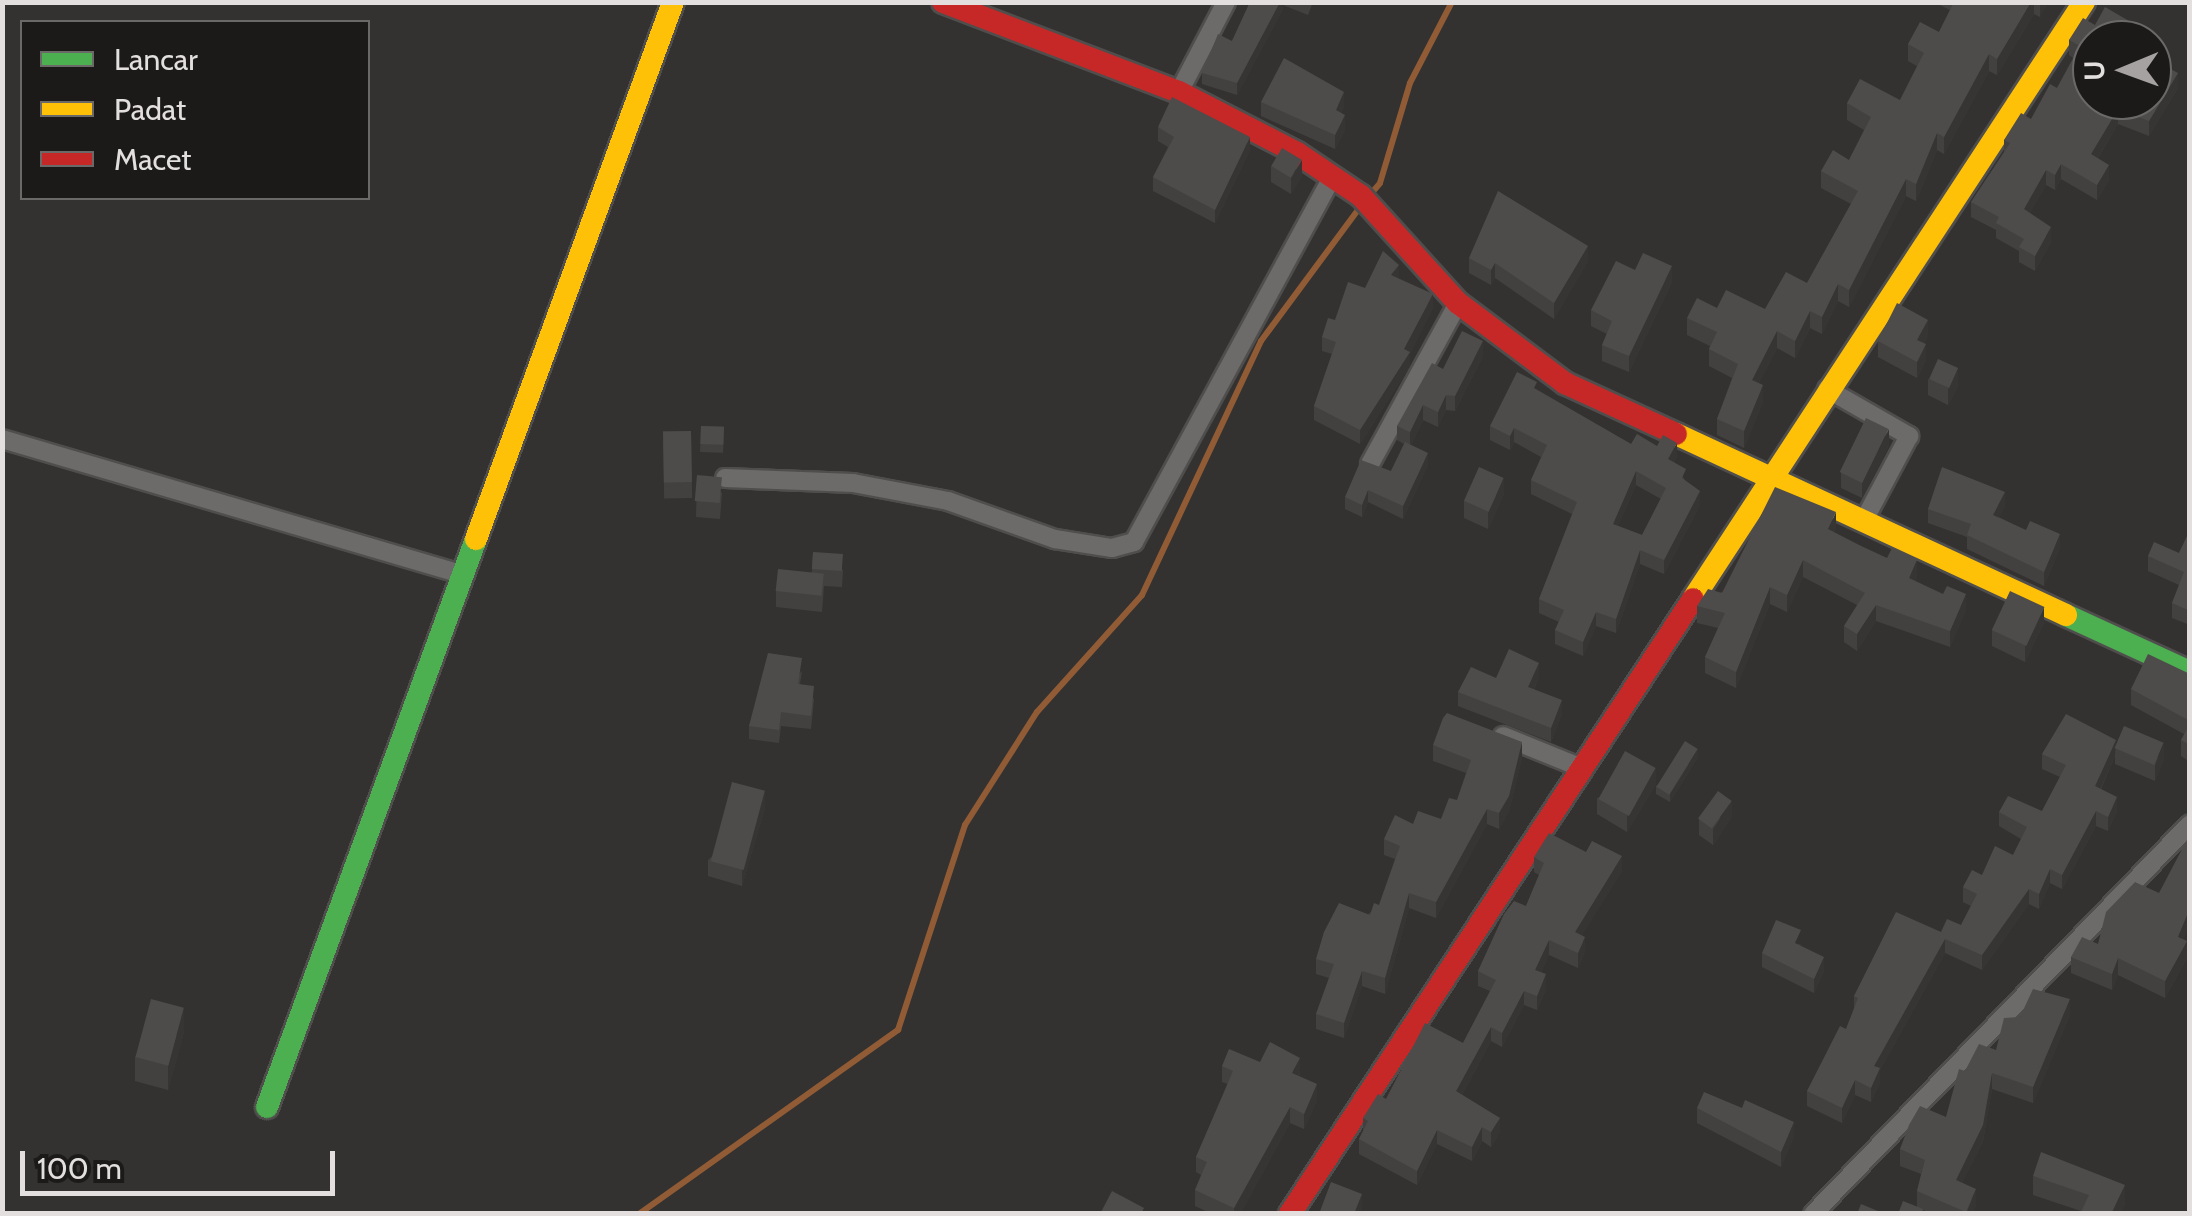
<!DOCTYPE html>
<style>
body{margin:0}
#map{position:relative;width:2192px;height:1216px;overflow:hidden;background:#343230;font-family:Cabin,sans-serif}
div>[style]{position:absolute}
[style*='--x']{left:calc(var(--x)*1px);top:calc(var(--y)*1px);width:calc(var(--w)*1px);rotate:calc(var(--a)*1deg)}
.stream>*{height:6px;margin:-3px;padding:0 3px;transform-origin:3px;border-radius:3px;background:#915c35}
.roads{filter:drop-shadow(2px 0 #4f4e4d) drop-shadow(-2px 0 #4f4e4d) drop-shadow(0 2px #4f4e4d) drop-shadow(0 -2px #4f4e4d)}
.street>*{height:18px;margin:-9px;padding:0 9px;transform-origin:9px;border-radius:9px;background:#6d6b6a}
.fast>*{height:22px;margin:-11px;padding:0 11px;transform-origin:11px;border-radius:11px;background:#4caf50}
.slow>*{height:22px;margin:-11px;padding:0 11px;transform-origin:11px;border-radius:11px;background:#ffc107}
.jam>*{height:22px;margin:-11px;padding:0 11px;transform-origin:11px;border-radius:11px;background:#c62828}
.wall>*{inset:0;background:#434140;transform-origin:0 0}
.shaded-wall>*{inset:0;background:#373534}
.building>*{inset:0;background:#4e4c4a;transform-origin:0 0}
span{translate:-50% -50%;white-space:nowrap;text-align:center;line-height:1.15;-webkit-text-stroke:9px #1c1a19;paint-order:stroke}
.frame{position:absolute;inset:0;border:5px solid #e2dfde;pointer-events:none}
.legend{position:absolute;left:20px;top:20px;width:350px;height:180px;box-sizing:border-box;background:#1c1a19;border:2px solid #6b6968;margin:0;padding:12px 18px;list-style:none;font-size:30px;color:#e2dfde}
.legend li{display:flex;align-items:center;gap:20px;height:50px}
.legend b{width:50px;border:2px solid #6b6968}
.north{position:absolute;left:2072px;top:20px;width:100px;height:100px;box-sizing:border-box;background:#1c1a19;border:2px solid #6b6968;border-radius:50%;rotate:269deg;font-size:28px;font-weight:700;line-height:40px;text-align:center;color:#e2dfde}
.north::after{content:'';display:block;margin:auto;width:35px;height:45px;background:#a5a2a1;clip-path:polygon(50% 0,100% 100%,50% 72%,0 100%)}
.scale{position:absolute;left:20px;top:1151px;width:315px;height:45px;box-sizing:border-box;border:5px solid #e2dfde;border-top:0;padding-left:12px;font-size:30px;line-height:35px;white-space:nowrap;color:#e2dfde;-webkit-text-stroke:8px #1c1a19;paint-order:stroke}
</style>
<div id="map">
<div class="stream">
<i style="--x:1368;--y:197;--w:18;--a:-49"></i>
<i style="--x:1380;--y:183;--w:104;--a:-73.3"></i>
<i style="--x:1410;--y:83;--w:91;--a:-62.6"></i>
<i style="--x:639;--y:1214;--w:318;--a:-35.4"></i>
<i style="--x:898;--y:1030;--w:216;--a:-71.9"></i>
<i style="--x:965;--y:825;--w:134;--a:-57.5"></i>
<i style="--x:1037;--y:712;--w:157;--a:-48.1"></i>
<i style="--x:1142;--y:595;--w:280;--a:-64.9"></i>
<i style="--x:1261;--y:341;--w:167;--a:-53.5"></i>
</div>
<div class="roads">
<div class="street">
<i style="--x:1179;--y:92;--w:102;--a:-62.4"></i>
<i style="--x:1827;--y:389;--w:95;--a:29.8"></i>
<i style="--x:1909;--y:436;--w:98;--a:118.1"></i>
<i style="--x:2;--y:439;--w:477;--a:16.4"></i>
<i style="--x:1370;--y:464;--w:183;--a:-61.3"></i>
<i style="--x:725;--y:478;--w:128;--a:2.2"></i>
<i style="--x:853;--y:483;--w:97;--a:10.7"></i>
<i style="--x:948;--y:501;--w:114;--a:19.6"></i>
<i style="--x:1055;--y:539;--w:58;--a:9"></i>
<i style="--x:1112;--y:548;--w:23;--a:-15"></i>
<i style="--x:1134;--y:542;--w:414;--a:-61.5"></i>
<i style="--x:1503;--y:736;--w:85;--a:22.1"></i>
<i style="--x:1813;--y:1214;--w:542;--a:-45.97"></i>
</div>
<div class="fast">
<i style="--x:2066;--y:615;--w:136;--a:24.7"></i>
<i style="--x:267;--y:1107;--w:605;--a:-69.8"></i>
</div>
<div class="slow">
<i style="--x:1676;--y:434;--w:430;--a:24.9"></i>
<i style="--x:476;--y:539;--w:572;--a:-69.85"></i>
<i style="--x:1693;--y:599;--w:714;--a:-56.78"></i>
</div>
<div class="jam">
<i style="--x:943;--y:2;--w:253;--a:20.9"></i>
<i style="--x:1179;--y:92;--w:133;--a:27.3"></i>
<i style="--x:1297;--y:153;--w:77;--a:33.9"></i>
<i style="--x:1361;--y:196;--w:144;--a:47.8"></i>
<i style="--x:1458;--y:303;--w:134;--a:36.8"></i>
<i style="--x:1565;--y:383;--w:122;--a:24.7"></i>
<i style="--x:1290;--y:1214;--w:735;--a:-56.76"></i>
</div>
</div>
<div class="wall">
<i style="clip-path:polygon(1250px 2px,1313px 2px,1308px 15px,1283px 5px,1283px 9px,1237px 95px,1202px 84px,1202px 73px,1232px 41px)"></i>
<i style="clip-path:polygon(1940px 2px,2048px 2px,2040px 17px,2034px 14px,1997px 75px,1989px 71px,1944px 154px,1937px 150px,1916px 201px,1906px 196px,1849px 307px,1838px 301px,1822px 334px,1810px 328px,1795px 358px,1777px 348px,1759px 383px,1763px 402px,1744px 448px,1717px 435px,1717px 419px,1732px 378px,1709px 366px,1709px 349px,1710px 346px,1687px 335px,1687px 318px,1717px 308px,1765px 309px,1807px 283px,1851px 204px,1821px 188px,1821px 171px,1849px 160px,1864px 130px,1847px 120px,1847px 103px,1900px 100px,1917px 66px,1908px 61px,1908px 44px,1939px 32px,1950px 10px,1940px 5px)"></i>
<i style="clip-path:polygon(2095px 25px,2141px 36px,2152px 42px,2157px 61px,2178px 88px,2149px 136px,2118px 124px,2098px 158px,2109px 180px,2097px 200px,2061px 179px,2055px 190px,2046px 185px,2030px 213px,2051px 242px,2035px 271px,2019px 262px,2019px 251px,1996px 238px,1996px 230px,1971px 217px,1971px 202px,2004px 153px,2004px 140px,2031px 119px,2057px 88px,2073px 58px,2069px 55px,2069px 40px)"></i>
<i style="clip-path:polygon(1261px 102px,1344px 106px,1341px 113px,1345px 130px,1335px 149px,1261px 116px)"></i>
<i style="clip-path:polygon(1158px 127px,1250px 150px,1215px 223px,1153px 191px,1153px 177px,1168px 147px,1158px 141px)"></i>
<i style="clip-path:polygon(1271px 166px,1302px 176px,1291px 194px,1271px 182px)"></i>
<i style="clip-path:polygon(1469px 258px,1588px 261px,1554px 319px,1495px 278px,1491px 285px,1469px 273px)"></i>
<i style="clip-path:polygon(1635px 270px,1672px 282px,1629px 372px,1602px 361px,1602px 345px,1607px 334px,1591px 326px,1591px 310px)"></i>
<i style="clip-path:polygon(1399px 279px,1433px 308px,1410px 353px,1410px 366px,1360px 444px,1314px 420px,1314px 406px,1332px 354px,1322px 351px,1322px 337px,1335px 320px,1365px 288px)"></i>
<i style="clip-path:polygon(1928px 336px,1924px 343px,1926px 360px,1917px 378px,1878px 357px,1878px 341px)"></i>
<i style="clip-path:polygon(1483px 356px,1455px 411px,1446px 410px,1438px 427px,1423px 420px,1411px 445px,1428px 465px,1403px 519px,1368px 502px,1362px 517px,1345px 509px,1345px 497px,1391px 471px,1404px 444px,1397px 440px,1397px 426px,1443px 369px)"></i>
<i style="clip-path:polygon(1928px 379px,1958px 385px,1948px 405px,1928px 395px)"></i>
<i style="clip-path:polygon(evenodd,1537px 390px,1631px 444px,1677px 457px,1674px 462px,1700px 505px,1664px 574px,1640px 564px,1616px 633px,1596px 626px,1583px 656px,1555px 644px,1555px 630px,1559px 622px,1539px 613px,1539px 599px,1572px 514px,1531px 494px,1531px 480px,1541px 457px,1514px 442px,1510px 450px,1490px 440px,1490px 426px,1537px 390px,1636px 485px,1661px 499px,1642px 535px,1618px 526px,1636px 485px)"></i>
<i style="left:701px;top:426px;width:23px;height:26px;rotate:2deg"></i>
<i style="left:691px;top:431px;width:67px;height:28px;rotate:89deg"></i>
<i style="clip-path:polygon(1889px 445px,1862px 498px,1841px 488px,1841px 472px)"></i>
<i style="clip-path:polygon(697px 475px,722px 493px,720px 519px,696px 517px)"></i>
<i style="clip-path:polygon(1504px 494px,1488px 529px,1464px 518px,1464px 501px)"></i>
<i style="clip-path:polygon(2005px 506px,1999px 517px,2060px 548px,2044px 586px,1967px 549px,1967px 537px,1928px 523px,1928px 509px)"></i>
<i style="clip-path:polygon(1836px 528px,1834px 533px,1917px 576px,1915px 581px,1966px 610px,1950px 647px,1876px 621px,1857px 651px,1844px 642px,1844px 626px,1857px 605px,1803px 577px,1787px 612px,1770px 604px,1736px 688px,1705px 673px,1705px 657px,1718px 628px,1697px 623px,1697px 606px)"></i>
<i style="clip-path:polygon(2190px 530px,2190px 625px,2172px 618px,2172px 603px,2179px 585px,2148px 571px,2148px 556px,2179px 553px)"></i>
<i style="clip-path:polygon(813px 552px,843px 570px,842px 587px,824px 586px,822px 612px,776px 607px,776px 591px,812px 572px)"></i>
<i style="clip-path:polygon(2044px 623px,2025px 662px,1992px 646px,1992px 630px)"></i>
<i style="clip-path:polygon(802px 671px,800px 684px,814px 699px,811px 729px,781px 726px,779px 743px,749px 739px,749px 726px)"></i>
<i style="clip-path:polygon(2190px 674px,2190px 762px,2181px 756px,2181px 740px,2184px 734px,2131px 705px,2131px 689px)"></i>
<i style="clip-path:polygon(1539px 677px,1534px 689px,1562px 714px,1551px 742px,1458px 706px,1458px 692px,1496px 678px)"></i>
<i style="clip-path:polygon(1433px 745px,1522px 758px,1509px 811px,1499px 829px,1487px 824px,1436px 918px,1409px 908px,1385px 994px,1362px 986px,1344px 1038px,1316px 1029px,1316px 1014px,1329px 978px,1316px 974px,1316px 959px,1379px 905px,1395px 859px,1384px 855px,1384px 839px,1413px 824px,1441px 819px,1457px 800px,1466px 773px,1433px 761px)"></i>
<i style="clip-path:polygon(2116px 747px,2164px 759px,2155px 781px,2115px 764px,2115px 756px,2101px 789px,2117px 811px,2108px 831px,2096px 826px,2062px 889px,2050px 883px,2039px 909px,2029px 904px,1982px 970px,1945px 953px,1880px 1070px,1880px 1083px,1871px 1102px,1855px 1095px,1842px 1123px,1807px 1106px,1807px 1091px,1846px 1029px,1854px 1010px,1854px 996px,1941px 932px,1961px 925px,1971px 906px,1963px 902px,1963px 887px,2013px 855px,2021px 839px,1999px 826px,1999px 812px,2042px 811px,2060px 777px,2042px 769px,2042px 754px)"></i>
<i style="clip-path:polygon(1698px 757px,1670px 802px,1656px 794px,1656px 786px)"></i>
<i style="clip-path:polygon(1656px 784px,1627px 832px,1597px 814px,1597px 798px)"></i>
<i style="clip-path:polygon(765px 808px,742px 886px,708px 876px,708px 860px)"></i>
<i style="clip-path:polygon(1732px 817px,1713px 845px,1699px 835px,1699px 819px)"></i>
<i style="clip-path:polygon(1534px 857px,1622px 871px,1582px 935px,1585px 951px,1578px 968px,1549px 955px,1541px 972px,1546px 989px,1537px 1010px,1524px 1005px,1502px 1047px,1491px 1041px,1462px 1095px,1500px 1132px,1491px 1147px,1482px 1141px,1472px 1161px,1437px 1144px,1417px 1185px,1359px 1154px,1359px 1139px,1363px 1131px,1363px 1118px,1386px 1099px,1463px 1043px,1490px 991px,1478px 986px,1478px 971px,1526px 906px,1539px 875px,1534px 872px)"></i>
<i style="clip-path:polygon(2184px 940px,2187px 958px,2165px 998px,2118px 975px,2112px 990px,2071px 973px,2071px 957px,2098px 944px)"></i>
<i style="clip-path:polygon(1801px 944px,1800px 945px,1824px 971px,1814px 993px,1762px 967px,1762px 953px)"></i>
<i style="clip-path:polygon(2070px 1015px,2033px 1103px,1992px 1089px,1983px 1141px,1962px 1183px,1976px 1205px,1972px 1214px,1932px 1214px,1923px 1210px,1923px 1214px,1917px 1207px,1917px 1191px,1921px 1174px,1900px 1166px,1900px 1149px,1946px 1117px,1965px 1071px,1996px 1050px)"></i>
<i style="clip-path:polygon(184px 1032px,168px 1090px,135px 1081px,135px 1057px)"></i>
<i style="clip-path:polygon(1260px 1062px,1300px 1073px,1299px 1076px,1317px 1100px,1304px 1129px,1290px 1123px,1240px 1214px,1212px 1214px,1195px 1206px,1195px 1190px,1201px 1175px,1196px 1172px,1196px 1157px,1228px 1084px,1222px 1082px,1222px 1066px)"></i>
<i style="clip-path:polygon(1697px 1108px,1794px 1136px,1781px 1167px,1697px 1123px)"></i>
<i style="clip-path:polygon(2033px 1176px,2125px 1204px,2120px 1214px,2080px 1214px,2081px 1211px,2033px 1195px)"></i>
</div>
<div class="shaded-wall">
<i style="clip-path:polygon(1280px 2px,1283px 2px,1283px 9px,1237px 95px,1237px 83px)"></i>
<i style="clip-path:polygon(2031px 2px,2034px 2px,2034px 14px,1997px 75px,1997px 59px)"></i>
<i style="clip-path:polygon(2040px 2px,2048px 2px,2040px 17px)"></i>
<i style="clip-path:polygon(2158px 45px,2158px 60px,2152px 71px,2152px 56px)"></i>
<i style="clip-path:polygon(1989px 54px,1989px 71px,1944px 154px,1944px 137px)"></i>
<i style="clip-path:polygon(2178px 73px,2178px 88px,2149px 136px,2149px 121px)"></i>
<i style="clip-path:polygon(1344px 92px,1344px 106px,1336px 125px,1336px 110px)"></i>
<i style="clip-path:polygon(2118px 109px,2118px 124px,2091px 169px,2091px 154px)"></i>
<i style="clip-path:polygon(1345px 115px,1345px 130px,1335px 149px,1335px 135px)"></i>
<i style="clip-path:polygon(1937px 133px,1937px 150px,1916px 201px,1916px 184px)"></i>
<i style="clip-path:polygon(1250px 137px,1250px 150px,1215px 223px,1215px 210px)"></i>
<i style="clip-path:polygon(1302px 160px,1302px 176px,1291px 194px,1291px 178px)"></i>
<i style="clip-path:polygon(2061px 164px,2061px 179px,2055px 190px,2055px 175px)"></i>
<i style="clip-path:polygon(2109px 165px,2109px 180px,2097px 200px,2097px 185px)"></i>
<i style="clip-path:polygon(2046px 170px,2046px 185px,2024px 224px,2024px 209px)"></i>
<i style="clip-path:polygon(1906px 179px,1906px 196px,1849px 307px,1849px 290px)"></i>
<i style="clip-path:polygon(2051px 227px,2051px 242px,2035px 271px,2035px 256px)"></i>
<i style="clip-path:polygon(1588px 246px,1588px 261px,1554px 319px,1554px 303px)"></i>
<i style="clip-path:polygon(1495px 263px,1495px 278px,1491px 285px,1491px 270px)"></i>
<i style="clip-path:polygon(1399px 265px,1399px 279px,1391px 275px)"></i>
<i style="clip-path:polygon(1672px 266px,1672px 282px,1629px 372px,1629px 356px)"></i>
<i style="clip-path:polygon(1838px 284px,1838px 301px,1822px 334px,1822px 317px)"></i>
<i style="clip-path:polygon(1433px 294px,1433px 308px,1410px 353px,1410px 366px,1360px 444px,1360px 430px)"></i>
<i style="clip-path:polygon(1810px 311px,1810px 328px,1795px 358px,1795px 341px)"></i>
<i style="clip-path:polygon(1928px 320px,1928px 336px,1917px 356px,1917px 340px)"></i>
<i style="clip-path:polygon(1777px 331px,1777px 348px,1752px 397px,1752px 380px)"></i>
<i style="clip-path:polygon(1483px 341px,1483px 356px,1455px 411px,1455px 396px)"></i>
<i style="clip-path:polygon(1926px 344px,1926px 360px,1917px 378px,1917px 362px)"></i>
<i style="clip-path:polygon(1958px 368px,1958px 385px,1948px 405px,1948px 389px)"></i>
<i style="clip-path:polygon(1763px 385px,1763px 402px,1744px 448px,1744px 431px)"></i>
<i style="clip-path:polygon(1446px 395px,1446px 410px,1438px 427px,1438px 412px)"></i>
<i style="clip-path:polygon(1423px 405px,1423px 420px,1410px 447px,1410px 432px)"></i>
<i style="clip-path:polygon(1514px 428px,1514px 442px,1510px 450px,1510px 436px)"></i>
<i style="clip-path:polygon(1889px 429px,1889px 445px,1862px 498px,1862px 482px)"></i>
<i style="clip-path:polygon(1677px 443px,1677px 457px,1668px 473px,1668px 459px)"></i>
<i style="clip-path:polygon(1428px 453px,1428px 465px,1403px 519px,1403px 506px)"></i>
<i style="clip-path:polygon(1636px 471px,1636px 485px,1613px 538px,1613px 524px)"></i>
<i style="clip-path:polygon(1504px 478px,1504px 494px,1488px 529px,1488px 513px)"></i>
<i style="clip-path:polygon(1368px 490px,1368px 502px,1362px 517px,1362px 505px)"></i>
<i style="clip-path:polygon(1700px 491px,1700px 505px,1664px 574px,1664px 560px)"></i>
<i style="clip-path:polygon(2005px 492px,2005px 506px,1993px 529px,1993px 515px)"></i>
<i style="clip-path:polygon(1836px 512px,1836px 528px,1828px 546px,1828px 529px)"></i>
<i style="clip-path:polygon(2060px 534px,2060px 548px,2044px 586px,2044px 572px)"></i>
<i style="clip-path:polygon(1640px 550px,1640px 564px,1616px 633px,1616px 619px)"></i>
<i style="clip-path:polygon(1803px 560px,1803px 577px,1787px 612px,1787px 595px)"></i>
<i style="clip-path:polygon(1917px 560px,1917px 576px,1909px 594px,1909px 578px)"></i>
<i style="clip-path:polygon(1770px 587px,1770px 604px,1736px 688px,1736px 672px)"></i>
<i style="clip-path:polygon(1966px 594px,1966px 610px,1950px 647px,1950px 631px)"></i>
<i style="clip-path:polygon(1876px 605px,1876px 621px,1857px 651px,1857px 634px)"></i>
<i style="clip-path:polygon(2044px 607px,2044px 623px,2025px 662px,2025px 645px)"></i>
<i style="clip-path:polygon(1596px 612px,1596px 626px,1583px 656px,1583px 642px)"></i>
<i style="clip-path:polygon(1539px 663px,1539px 677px,1528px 701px,1528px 687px)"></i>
<i style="clip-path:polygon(1562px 700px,1562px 714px,1551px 742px,1551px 728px)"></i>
<i style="clip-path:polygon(2116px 740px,2115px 756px,2095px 801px,2095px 786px)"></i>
<i style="clip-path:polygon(1522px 742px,1522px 758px,1509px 811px,1499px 829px,1499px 813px)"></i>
<i style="clip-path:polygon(2164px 743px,2164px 759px,2155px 781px,2155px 765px)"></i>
<i style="clip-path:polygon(1698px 749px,1698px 757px,1670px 802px,1670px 794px)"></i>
<i style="clip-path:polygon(1656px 768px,1656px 784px,1627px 832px,1627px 816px)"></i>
<i style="clip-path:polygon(765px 791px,765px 808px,742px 886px,742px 870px)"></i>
<i style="clip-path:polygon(2117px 797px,2117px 811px,2108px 831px,2108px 817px)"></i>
<i style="clip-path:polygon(1732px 801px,1732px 817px,1713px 845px,1713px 829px)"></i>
<i style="clip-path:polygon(1487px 809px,1487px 824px,1436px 918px,1436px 902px)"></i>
<i style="clip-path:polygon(2096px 811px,2096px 826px,2062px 889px,2062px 875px)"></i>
<i style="clip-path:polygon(1622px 856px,1622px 871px,1575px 947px,1575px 932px)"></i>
<i style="clip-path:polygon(2050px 869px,2050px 883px,2039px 909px,2039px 894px)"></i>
<i style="clip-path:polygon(2029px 889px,2029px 904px,1982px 970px,1982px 955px)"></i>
<i style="clip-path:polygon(1409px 893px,1409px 908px,1385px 994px,1385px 978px)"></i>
<i style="clip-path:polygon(2190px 908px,2190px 924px,2178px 954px,2178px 937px)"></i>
<i style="clip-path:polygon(1585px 937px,1585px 951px,1578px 968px,1578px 953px)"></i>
<i style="clip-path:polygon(1945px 939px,1945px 953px,1880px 1070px,1880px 1083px,1871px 1102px,1871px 1088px,1874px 1066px)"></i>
<i style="clip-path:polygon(1549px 940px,1549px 955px,1535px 984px,1535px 970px)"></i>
<i style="clip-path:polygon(2187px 941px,2187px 958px,2165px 998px,2165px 981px)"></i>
<i style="clip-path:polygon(1824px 957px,1824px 971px,1814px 993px,1814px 979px)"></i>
<i style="clip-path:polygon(2118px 958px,2118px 975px,2112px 990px,2112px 974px)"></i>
<i style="clip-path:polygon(1362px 971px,1362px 986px,1344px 1038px,1344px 1023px)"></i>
<i style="clip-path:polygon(1546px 974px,1546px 989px,1537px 1010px,1537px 996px)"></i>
<i style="clip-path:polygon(1524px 991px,1524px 1005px,1502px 1047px,1502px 1033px)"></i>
<i style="clip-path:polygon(2070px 999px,2070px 1015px,2033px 1103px,2033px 1087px)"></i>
<i style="clip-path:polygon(184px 1008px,184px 1032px,168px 1090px,168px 1066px)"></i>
<i style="clip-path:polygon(1491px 1027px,1491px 1041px,1456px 1106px,1456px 1091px)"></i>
<i style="clip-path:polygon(1300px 1058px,1300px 1073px,1292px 1088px,1292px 1073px)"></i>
<i style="clip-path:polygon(1992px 1073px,1992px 1089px,1983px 1141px,1956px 1196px,1956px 1180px)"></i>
<i style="clip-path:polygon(1855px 1080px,1855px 1095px,1842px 1123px,1842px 1108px)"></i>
<i style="clip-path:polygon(1317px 1084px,1317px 1100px,1304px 1129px,1304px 1114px)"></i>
<i style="clip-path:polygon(1290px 1107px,1290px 1123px,1240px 1214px,1234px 1214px,1234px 1208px)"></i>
<i style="clip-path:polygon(1500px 1118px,1500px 1132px,1491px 1147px,1491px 1132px)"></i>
<i style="clip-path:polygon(1794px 1122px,1794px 1136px,1781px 1167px,1781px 1152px)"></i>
<i style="clip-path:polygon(1482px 1127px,1482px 1141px,1472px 1161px,1472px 1147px)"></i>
<i style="clip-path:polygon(1437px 1130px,1437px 1144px,1417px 1185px,1417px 1171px)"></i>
<i style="clip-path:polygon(2125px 1185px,2125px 1204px,2120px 1214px,2111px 1214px)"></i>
<i style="clip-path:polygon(1976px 1189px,1976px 1205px,1972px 1214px,1966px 1214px)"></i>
<i style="clip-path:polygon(1362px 1194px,1362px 1209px,1360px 1214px,1354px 1214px)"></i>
</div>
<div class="building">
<i style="clip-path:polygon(1250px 2px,1280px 2px,1237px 83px,1202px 73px,1218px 34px,1232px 41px)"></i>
<i style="clip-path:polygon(1954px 2px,2031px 2px,1997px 59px,1989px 54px,1944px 137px,1937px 133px,1916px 184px,1906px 179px,1849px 290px,1838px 284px,1822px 317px,1810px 311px,1795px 341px,1777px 331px,1752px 380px,1763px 385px,1744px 431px,1717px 419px,1738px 364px,1709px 349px,1717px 332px,1687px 318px,1697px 298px,1717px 308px,1726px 290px,1765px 309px,1786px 272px,1807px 283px,1858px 191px,1821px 171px,1833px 150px,1849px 160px,1871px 117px,1847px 103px,1860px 79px,1900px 100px,1924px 53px,1908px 44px,1920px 22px,1939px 32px)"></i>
<i style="clip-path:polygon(2105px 7px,2141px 28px,2138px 35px,2148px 40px,2092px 40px,2092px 100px,2152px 100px,2152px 59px,2178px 73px,2149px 121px,2118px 109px,2091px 154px,2109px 165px,2097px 185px,2061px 164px,2055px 175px,2046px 170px,2024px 209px,2051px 227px,2035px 256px,2019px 247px,2024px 239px,1996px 223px,1999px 217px,1971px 202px,2010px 143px,2004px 140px,2021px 113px,2031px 119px,2050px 84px,2057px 88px,2080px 46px,2069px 40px,2083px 18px,2095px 25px)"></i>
<i style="clip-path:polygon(2152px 42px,2158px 45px,2152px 56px)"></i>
<i style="clip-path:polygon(1284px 58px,1344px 92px,1336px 110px,1345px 115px,1335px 135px,1261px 102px)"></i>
<i style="clip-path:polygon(1172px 97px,1250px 137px,1215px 210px,1153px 177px,1174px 137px,1158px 127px)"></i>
<i style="left:1282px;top:148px;width:23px;height:21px;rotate:31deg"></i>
<i style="clip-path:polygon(1498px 191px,1588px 246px,1554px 303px,1495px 263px,1491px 270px,1469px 258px)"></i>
<i style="clip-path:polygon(1383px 251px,1399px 265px,1391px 275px,1433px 294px,1404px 349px,1410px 352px,1360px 430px,1314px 406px,1336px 342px,1322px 337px,1328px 318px,1335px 320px,1348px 282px,1365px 288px)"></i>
<i style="clip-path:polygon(1643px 253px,1672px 266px,1629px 356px,1602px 345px,1612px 321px,1591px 310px,1616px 261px,1635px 270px)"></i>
<i style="clip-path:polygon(1897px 303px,1928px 320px,1917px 340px,1926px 344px,1917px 362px,1878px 341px)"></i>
<i style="clip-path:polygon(1462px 331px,1483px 341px,1455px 396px,1446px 395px,1438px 412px,1423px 405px,1410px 432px,1397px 426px,1432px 363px,1443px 369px)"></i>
<i style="left:1938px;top:359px;width:22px;height:22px;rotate:24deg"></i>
<i style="clip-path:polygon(evenodd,1517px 372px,1537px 382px,1534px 388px,1631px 444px,1637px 434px,1657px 446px,1663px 435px,1677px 443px,1668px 459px,1686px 469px,1682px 478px,1700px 491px,1664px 560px,1640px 550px,1616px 619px,1596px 612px,1583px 642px,1555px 630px,1564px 610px,1539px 599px,1577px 502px,1531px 480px,1547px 445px,1514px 428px,1510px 436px,1490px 426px,1517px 372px,1636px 471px,1666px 488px,1642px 535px,1613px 524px,1636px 471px)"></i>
<i style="left:1866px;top:418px;width:25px;height:60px;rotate:26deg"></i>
<i style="left:701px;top:426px;width:23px;height:18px;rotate:2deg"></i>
<i style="left:691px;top:431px;width:51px;height:28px;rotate:89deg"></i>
<i style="clip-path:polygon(1405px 442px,1428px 453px,1403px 506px,1368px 490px,1362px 505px,1345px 497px,1361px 460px,1391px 471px)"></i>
<i style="left:1479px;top:467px;width:27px;height:37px;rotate:24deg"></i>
<i style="clip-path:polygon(1942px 467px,2005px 492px,1993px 515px,2026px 530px,2030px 521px,2060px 534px,2044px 572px,1967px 535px,1971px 524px,1928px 509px)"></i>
<i style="left:697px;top:475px;width:25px;height:26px;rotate:5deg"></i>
<i style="clip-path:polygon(1775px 487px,1836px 512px,1828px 529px,1859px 545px,1887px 558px,1892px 548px,1917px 560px,1909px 578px,1943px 594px,1947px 586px,1966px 594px,1950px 631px,1876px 605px,1857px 634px,1844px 626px,1865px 593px,1803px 560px,1787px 595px,1770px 587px,1736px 672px,1705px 657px,1725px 613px,1697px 606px,1708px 589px,1722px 593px)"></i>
<i style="clip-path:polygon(2190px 530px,2190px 611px,2172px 603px,2184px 572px,2148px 556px,2154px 542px,2179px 553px)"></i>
<i style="left:813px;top:552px;width:30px;height:17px;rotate:4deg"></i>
<i style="left:778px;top:569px;width:46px;height:22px;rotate:6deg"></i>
<i style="left:2010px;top:591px;width:38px;height:43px;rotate:25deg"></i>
<i style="clip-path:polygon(1509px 649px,1539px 663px,1528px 687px,1562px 700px,1551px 728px,1458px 692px,1471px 667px,1496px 678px)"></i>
<i style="clip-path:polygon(768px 653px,802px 658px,798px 684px,814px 686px,811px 716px,781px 712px,779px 730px,749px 726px)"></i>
<i style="clip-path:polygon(2148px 654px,2190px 674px,2190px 721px,2131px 689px)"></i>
<i style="clip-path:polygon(1447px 713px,1522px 742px,1509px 796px,1499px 813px,1487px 809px,1436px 902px,1409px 893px,1385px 978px,1362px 971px,1344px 1023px,1316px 1014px,1334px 964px,1316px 959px,1324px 932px,1339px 903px,1370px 915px,1374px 903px,1379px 905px,1400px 846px,1384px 839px,1395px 815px,1413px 824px,1418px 811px,1441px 819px,1449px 798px,1457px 800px,1471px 760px,1433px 745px,1443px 718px)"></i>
<i style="clip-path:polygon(2066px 714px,2116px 740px,2095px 786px,2117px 797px,2108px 817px,2096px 811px,2062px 875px,2050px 869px,2039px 894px,2029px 889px,1982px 955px,1945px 939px,1874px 1066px,1880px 1068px,1871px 1088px,1855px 1080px,1842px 1108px,1807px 1091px,1840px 1026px,1846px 1029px,1858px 998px,1854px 996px,1896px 912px,1941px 932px,1947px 919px,1961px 925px,1977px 894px,1963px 887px,1972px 870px,1982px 875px,1995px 846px,2013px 855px,2027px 827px,1999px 812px,2008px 796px,2042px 811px,2066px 765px,2042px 754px)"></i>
<i style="clip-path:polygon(2190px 724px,2190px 745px,2181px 740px)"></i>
<i style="left:2124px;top:726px;width:43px;height:24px;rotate:23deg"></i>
<i style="left:1685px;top:741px;width:15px;height:54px;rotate:32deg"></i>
<i style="left:1625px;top:751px;width:35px;height:55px;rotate:29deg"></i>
<i style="left:732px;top:782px;width:34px;height:82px;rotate:15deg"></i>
<i style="left:1718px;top:791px;width:17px;height:34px;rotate:36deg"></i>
<i style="clip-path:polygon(1549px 833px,1586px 852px,1592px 841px,1622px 856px,1575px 932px,1585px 937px,1578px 953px,1549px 940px,1535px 970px,1546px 974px,1537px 996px,1524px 991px,1502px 1033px,1491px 1027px,1456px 1091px,1500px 1118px,1491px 1132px,1482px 1127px,1472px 1147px,1437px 1130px,1417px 1171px,1359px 1139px,1368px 1121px,1363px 1118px,1378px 1094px,1386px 1099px,1425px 1023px,1463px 1043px,1496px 980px,1478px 971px,1504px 914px,1514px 901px,1526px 906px,1544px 863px,1534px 857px)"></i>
<i style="clip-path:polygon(2190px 834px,2190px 908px,2178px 937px,2187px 941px,2165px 981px,2118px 958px,2112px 974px,2071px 957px,2082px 937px,2098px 944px,2106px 912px,2135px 882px,2159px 893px)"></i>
<i style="clip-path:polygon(1776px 920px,1801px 930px,1795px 943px,1824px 957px,1814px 979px,1762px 953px)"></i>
<i style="clip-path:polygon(2033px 989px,2070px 999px,2033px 1087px,1992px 1073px,1983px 1125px,1956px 1180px,1976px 1189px,1966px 1212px,1917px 1191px,1925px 1160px,1900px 1149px,1909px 1125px,1920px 1106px,1946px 1117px,1959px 1069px,1965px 1071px,1979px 1044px,1996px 1050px,2004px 1018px,2020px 1017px)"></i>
<i style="left:151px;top:999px;width:34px;height:60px;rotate:15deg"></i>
<i style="clip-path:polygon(1270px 1042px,1300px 1058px,1292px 1073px,1317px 1084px,1304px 1114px,1290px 1107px,1234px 1208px,1195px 1190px,1207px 1162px,1196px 1157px,1233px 1071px,1222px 1066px,1229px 1049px,1260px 1062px)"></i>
<i style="clip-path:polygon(1704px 1092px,1742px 1108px,1745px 1100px,1794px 1122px,1781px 1152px,1697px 1108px)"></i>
<i style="clip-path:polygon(2041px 1152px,2125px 1185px,2111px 1214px,2080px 1214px,2089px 1195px,2033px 1176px)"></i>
<i style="clip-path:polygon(1331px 1182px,1362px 1194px,1354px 1214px,1319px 1214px)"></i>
<i style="clip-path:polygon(1112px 1191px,1144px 1208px,1141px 1214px,1100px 1214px)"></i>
<i style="clip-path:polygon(1903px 1201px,1923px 1209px,1921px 1214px,1898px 1214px)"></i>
<i style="clip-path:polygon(1861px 1204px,1885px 1214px,1857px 1214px)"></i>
</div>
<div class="frame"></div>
<ul class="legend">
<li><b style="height:12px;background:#4caf50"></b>Lancar</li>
<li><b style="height:12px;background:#ffc107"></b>Padat</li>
<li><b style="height:12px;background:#c62828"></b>Macet</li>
</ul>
<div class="north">U</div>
<div class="scale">100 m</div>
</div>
